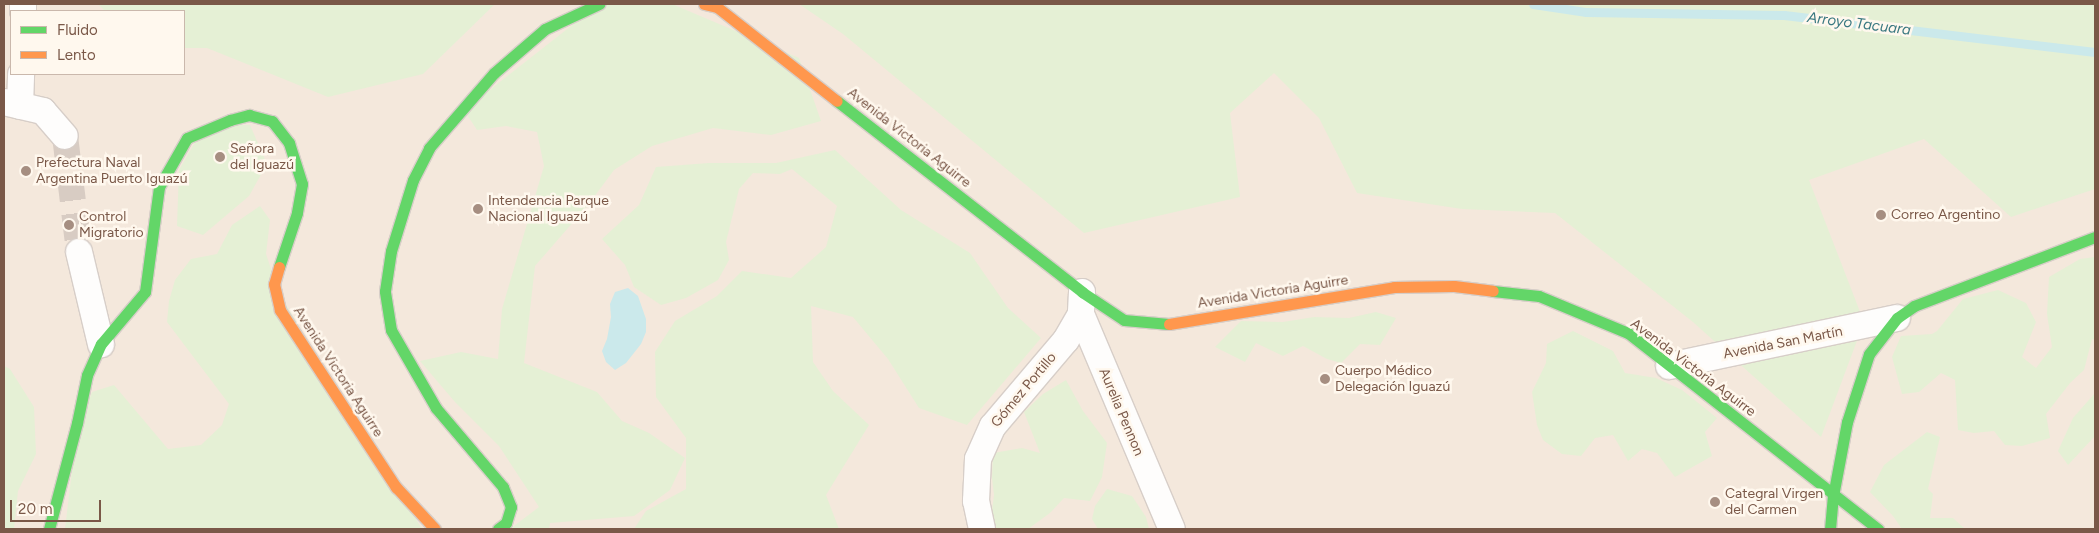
<!DOCTYPE html>
<meta charset="utf-8">
<style>
body{margin:0}
#map{position:relative;width:2099px;height:533px;overflow:hidden;background:#f8f3ec;font-family:Figtree,sans-serif}
div>[style]{position:absolute}
[style*='--x']{left:calc(var(--x)*1px);top:calc(var(--y)*1px);width:calc(var(--w)*1px);rotate:calc(var(--a)*1deg)}
.residential>*{inset:0;background:#f4e8dc}
.green>*{inset:0;background:#e5f0d5}
.water>*{inset:0;background:#cbe9eb}
.stream>*{height:9px;margin:-4.5px;padding:0 4.5px;transform-origin:4.5px;border-radius:4.5px;background:#cbe9eb}
.street-tunnel>*{height:26px;margin-top:-13px;transform-origin:0;background:repeating-linear-gradient(90deg,#d8ccc3 0 26px,transparent 0 39px)}
.roads{filter:drop-shadow(1px 0 #d7cec8) drop-shadow(-1px 0 #d7cec8) drop-shadow(0 1px #d7cec8) drop-shadow(0 -1px #d7cec8)}
.street>*{height:26px;margin:-13px;padding:0 13px;transform-origin:13px;border-radius:13px;background:#fefdfc}
.fast>*{height:11px;margin:-5.5px;padding:0 5.5px;transform-origin:5.5px;border-radius:5.5px;background:#63d668}
.slow>*{height:11px;margin:-5.5px;padding:0 5.5px;transform-origin:5.5px;border-radius:5.5px;background:#ff974d}
.dots>*{width:14px;height:14px;translate:-50% -50%;box-sizing:border-box;border:2px solid #fff8ee;border-radius:50%}
span{translate:-50% -50%;white-space:nowrap;text-align:center;line-height:1.15;-webkit-text-stroke:5px #fff8ee;paint-order:stroke}
.street-label{font-size:14px;color:#7a5848}
.poi-label{font-size:14px;color:#7a5848}
.left{translate:0 -50%;text-align:left}
.water-label{font-size:15px;color:#3a7881;font-style:italic}
.frame{position:absolute;inset:0;border:5px solid #7a5848;pointer-events:none}
.legend{position:absolute;left:10px;top:10px;width:175px;height:65px;box-sizing:border-box;background:#fff8ee;border:1px solid #cab8ac;margin:0;padding:6px 9px;list-style:none;font-size:15px;color:#7a5848}
.legend li{display:flex;align-items:center;gap:10px;height:25px}
.legend b{width:25px;border:1px solid #cab8ac}
.scale{position:absolute;left:10px;top:500px;width:91px;height:22px;box-sizing:border-box;border:2px solid #7a5848;border-top:0;padding-left:6px;font-size:15px;line-height:18px;white-space:nowrap;color:#7a5848;-webkit-text-stroke:4px #fff8ee;paint-order:stroke}
</style>
<div id="map">
<div class="residential">
<i style="clip-path:polygon(evenodd,4px 4px,2095px 4px,2095px 529px,4px 529px,4px 4px,11px 11px,184px 11px,184px 74px,11px 74px,11px 11px)"></i>
</div>
<div class="green">
<i style="clip-path:polygon(98px 4px,495px 4px,423px 74px,328px 97px,207px 48px,184px 48px,184px 11px,105px 11px)"></i>
<i style="clip-path:polygon(599px 4px,672px 4px,799px 58px,821px 121px,771px 135px,713px 128px,652px 146px,614px 170px,588px 205px,535px 266px,524px 363px,597px 392px,622px 421px,649px 433px,685px 458px,670px 490px,634px 516px,550px 523px,549px 529px,510px 529px,539px 507px,499px 446px,455px 402px,420px 361px,461px 352px,498px 359px,502px 309px,544px 166px,537px 132px,506px 126px,477px 130px,464px 110px)"></i>
<i style="clip-path:polygon(799px 4px,2095px 4px,2095px 189px,2011px 217px,1924px 139px,1809px 180px,1864px 322px,1821px 437px,1693px 322px,1555px 213px,1462px 209px,1357px 193px,1319px 118px,1274px 73px,1230px 113px,1240px 197px,1084px 233px,843px 34px)"></i>
<i style="clip-path:polygon(205px 125px,250px 125px,267px 164px,249px 196px,203px 235px,177px 226px,179px 170px)"></i>
<i style="clip-path:polygon(835px 150px,901px 210px,970px 253px,1008px 308px,1041px 338px,967px 425px,919px 408px,888px 359px,853px 317px,811px 306px,813px 362px,833px 391px,869px 425px,826px 495px,839px 529px,634px 529px,646px 511px,686px 489px,686px 438px,656px 397px,655px 352px,675px 321px,717px 296px,742px 271px,791px 278px,826px 247px,837px 206px,792px 169px,780px 174px,753px 173px,739px 189px,726px 242px,729px 260px,718px 280px,686px 298px,661px 305px,634px 287px,625px 265px,602px 239px,639px 205px,656px 167px,709px 163px,776px 163px)"></i>
<i style="clip-path:polygon(260px 206px,270px 220px,266px 254px,279px 293px,422px 529px,65px 529px,76px 437px,92px 392px,114px 385px,168px 449px,201px 445px,222px 425px,229px 404px,167px 322px,169px 301px,175px 280px,191px 259px,217px 254px,232px 225px)"></i>
<i style="clip-path:polygon(2095px 257px,2095px 340px,2092px 339px,2084px 370px,2070px 383px,2046px 414px,2050px 438px,2022px 446px,2005px 445px,1994px 431px,1974px 433px,1958px 430px,1955px 380px,1941px 373px,1919px 392px,1902px 394px,1892px 357px,1901px 336px,1932px 334px,1937px 331px,1963px 299px,1998px 290px,2026px 303px,2036px 322px,2022px 357px,2036px 368px,2052px 347px,2047px 314px,2049px 277px,2080px 259px)"></i>
<i style="clip-path:polygon(1376px 312px,1396px 318px,1380px 345px,1360px 344px,1341px 363px,1327px 359px,1303px 346px,1283px 356px,1256px 343px,1245px 362px,1215px 347px,1241px 321px,1283px 322px,1314px 317px,1349px 318px)"></i>
<i style="clip-path:polygon(1573px 331px,1613px 351px,1625px 373px,1656px 378px,1682px 390px,1717px 418px,1705px 432px,1712px 456px,1675px 477px,1657px 453px,1642px 449px,1628px 461px,1613px 435px,1595px 438px,1581px 456px,1562px 454px,1543px 440px,1537px 425px,1532px 392px,1546px 363px,1547px 344px)"></i>
<i style="clip-path:polygon(4px 366px,10px 369px,34px 407px,36px 454px,18px 491px,14px 529px,4px 529px)"></i>
<i style="clip-path:polygon(1066px 380px,1083px 411px,1107px 443px,1102px 477px,1090px 501px,1064px 498px,1050px 513px,1028px 529px,994px 529px,991px 518px,994px 495px,992px 478px,993px 453px,1022px 448px,1040px 453px,1024px 412px,1043px 394px)"></i>
<i style="clip-path:polygon(2095px 393px,2095px 436px,2068px 465px,2058px 451px,2073px 418px)"></i>
<i style="clip-path:polygon(1927px 432px,1940px 437px,1928px 489px,1933px 494px,1930px 518px,1953px 518px,1965px 529px,1902px 529px,1893px 516px,1870px 492px,1884px 465px)"></i>
<i style="clip-path:polygon(1107px 489px,1132px 496px,1146px 517px,1149px 529px,1098px 529px,1092px 519px,1095px 506px)"></i>
</div>
<div class="water">
<i style="clip-path:polygon(628px 288px,638px 296px,646px 319px,646px 332px,641px 344px,626px 363px,615px 370px,606px 362px,602px 351px,607px 339px,611px 317px,610px 304px,615px 292px)"></i>
</div>
<div class="stream">
<i style="--x:1533;--y:4;--w:54;--a:8.6"></i>
<i style="--x:1586;--y:12;--w:198;--a:0.9"></i>
<i style="--x:1784;--y:15;--w:313;--a:6.8"></i>
</div>
<div class="street-tunnel">
<i style="--x:65;--y:136;--w:117;--a:83.1"></i>
</div>
<div class="roads">
<div class="street">
<i style="--x:23;--y:11;--w:7;--a:-90"></i>
<i style="--x:4;--y:102;--w:40;--a:13"></i>
<i style="--x:43;--y:111;--w:33;--a:49"></i>
<i style="--x:20;--y:106;--w:32;--a:-88"></i>
<i style="--x:79;--y:252;--w:95;--a:76.6"></i>
<i style="--x:1082;--y:292;--w:22;--a:93"></i>
<i style="--x:1081;--y:314;--w:233;--a:67.1"></i>
<i style="--x:1669;--y:366;--w:233;--a:-11.9"></i>
<i style="--x:982;--y:529;--w:29;--a:-102"></i>
<i style="--x:976;--y:501;--w:42;--a:-87.3"></i>
<i style="--x:978;--y:459;--w:36;--a:-66"></i>
<i style="--x:993;--y:426;--w:113;--a:-49.7"></i>
<i style="--x:1066;--y:340;--w:30;--a:-60"></i>
</div>
<div class="fast">
<i style="--x:837;--y:101;--w:311;--a:37.9"></i>
<i style="--x:1082;--y:292;--w:50;--a:33.7"></i>
<i style="--x:1124;--y:320;--w:45;--a:5.1"></i>
<i style="--x:1493;--y:291;--w:46;--a:6.2"></i>
<i style="--x:1539;--y:296;--w:96;--a:22.6"></i>
<i style="--x:1628;--y:333;--w:318;--a:38.1"></i>
<i style="--x:49;--y:529;--w:110;--a:-75.2"></i>
<i style="--x:77;--y:423;--w:49;--a:-78.2"></i>
<i style="--x:87;--y:375;--w:34;--a:-66"></i>
<i style="--x:101;--y:344;--w:68;--a:-49.8"></i>
<i style="--x:145;--y:292;--w:106;--a:-82.4"></i>
<i style="--x:159;--y:187;--w:56;--a:-60.3"></i>
<i style="--x:187;--y:138;--w:47;--a:-22.7"></i>
<i style="--x:230;--y:120;--w:20;--a:-15"></i>
<i style="--x:249;--y:115;--w:24;--a:15"></i>
<i style="--x:272;--y:121;--w:28;--a:52"></i>
<i style="--x:289;--y:143;--w:43;--a:72.4"></i>
<i style="--x:302;--y:184;--w:29;--a:100"></i>
<i style="--x:297;--y:213;--w:57;--a:108.4"></i>
<i style="--x:498;--y:529;--w:10;--a:-37"></i>
<i style="--x:506;--y:523;--w:17;--a:-73"></i>
<i style="--x:511;--y:507;--w:22;--a:-112"></i>
<i style="--x:503;--y:487;--w:104;--a:-130.3"></i>
<i style="--x:436;--y:408;--w:90;--a:-120"></i>
<i style="--x:391;--y:330;--w:39;--a:-99"></i>
<i style="--x:385;--y:291;--w:40;--a:-81.5"></i>
<i style="--x:391;--y:251;--w:74;--a:-72.8"></i>
<i style="--x:413;--y:180;--w:36;--a:-63"></i>
<i style="--x:429;--y:148;--w:99;--a:-49.1"></i>
<i style="--x:494;--y:73;--w:67;--a:-40.8"></i>
<i style="--x:545;--y:29;--w:60;--a:-24.8"></i>
<i style="--x:1830;--y:529;--w:33;--a:-85"></i>
<i style="--x:1833;--y:496;--w:75;--a:-79.3"></i>
<i style="--x:1847;--y:422;--w:71;--a:-72.1"></i>
<i style="--x:1869;--y:354;--w:46;--a:-52.1"></i>
<i style="--x:1897;--y:318;--w:21;--a:-35"></i>
<i style="--x:1914;--y:306;--w:194;--a:-20.9"></i>
</div>
<div class="slow">
<i style="--x:704;--y:4;--w:13;--a:13"></i>
<i style="--x:717;--y:7;--w:152;--a:38.1"></i>
<i style="--x:279;--y:267;--w:18;--a:106"></i>
<i style="--x:274;--y:284;--w:27;--a:77"></i>
<i style="--x:280;--y:310;--w:212;--a:56.8"></i>
<i style="--x:396;--y:487;--w:57;--a:47.1"></i>
<i style="--x:1169;--y:324;--w:228;--a:-9.3"></i>
<i style="--x:1394;--y:287;--w:60;--a:-1"></i>
<i style="--x:1454;--y:286;--w:39;--a:7"></i>
</div>
</div>
<div class="dots">
<i style="left:220px;top:157px;background:#a68e81"></i>
<i style="left:26px;top:171px;background:#a68e81"></i>
<i style="left:478px;top:209px;background:#a68e81"></i>
<i style="left:1881px;top:215px;background:#a68e81"></i>
<i style="left:69px;top:225px;background:#a68e81"></i>
<i style="left:1325px;top:379px;background:#a68e81"></i>
<i style="left:1715px;top:502px;background:#a68e81"></i>
</div>
<div class="street-label">
<span style="left:909px;top:138px;rotate:38deg">Avenida Victoria Aguirre</span>
<span style="left:1273px;top:292px;rotate:-9deg">Avenida Victoria Aguirre</span>
<span style="left:1783px;top:343px;rotate:-11deg">Avenida San Martín</span>
<span style="left:1693px;top:368px;rotate:37deg">Avenida Victoria Aguirre</span>
<span style="left:338px;top:372px;rotate:57deg">Avenida Victoria Aguirre</span>
<span style="left:1024px;top:390px;rotate:-50deg">Gómez Portillo</span>
<span style="left:1121px;top:412px;rotate:67deg">Aurelia Pennon</span>
</div>
<div class="poi-label">
<span class="left" style="left:230px;top:157px">Señora<br>del Iguazú</span>
<span class="left" style="left:36px;top:171px">Prefectura Naval<br>Argentina Puerto Iguazú</span>
<span class="left" style="left:488px;top:209px">Intendencia Parque<br>Nacional Iguazú</span>
<span class="left" style="left:1891px;top:215px">Correo Argentino</span>
<span class="left" style="left:79px;top:225px">Control<br>Migratorio</span>
<span class="left" style="left:1335px;top:379px">Cuerpo Médico<br>Delegación Iguazú</span>
<span class="left" style="left:1725px;top:502px">Categral Virgen<br>del Carmen</span>
</div>
<div class="water-label">
<span style="left:1859px;top:24px;rotate:7deg">Arroyo Tacuara</span>
</div>
<div class="frame"></div>
<ul class="legend">
<li><b style="height:6px;background:#63d668"></b>Fluido</li>
<li><b style="height:6px;background:#ff974d"></b>Lento</li>
</ul>
<div class="scale">20 m</div>
</div>
